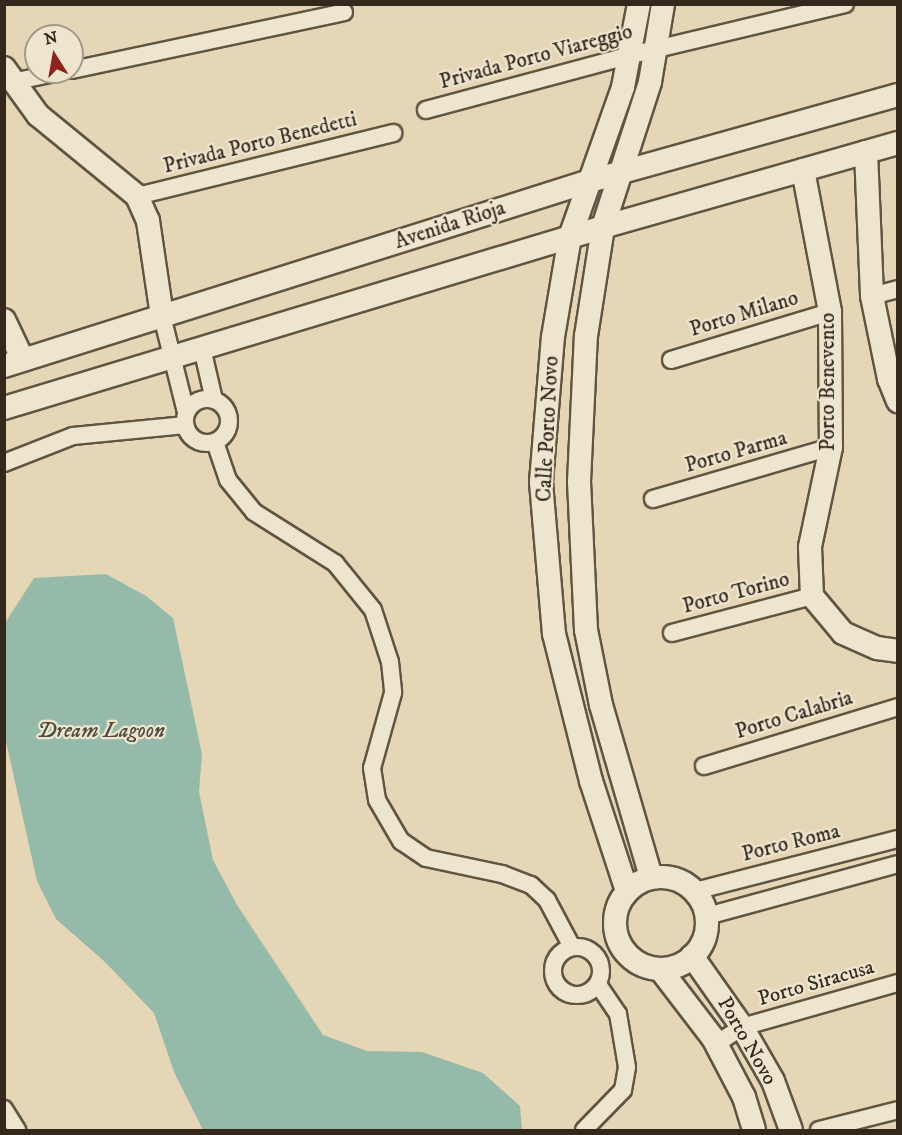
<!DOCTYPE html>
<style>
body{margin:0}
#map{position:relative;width:902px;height:1135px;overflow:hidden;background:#e5d7b5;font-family:"IM FELL DW Pica",serif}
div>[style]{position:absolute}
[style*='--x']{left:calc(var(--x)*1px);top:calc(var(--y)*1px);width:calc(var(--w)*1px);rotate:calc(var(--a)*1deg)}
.water>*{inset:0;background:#96baa9}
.roads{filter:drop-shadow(2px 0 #605443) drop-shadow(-2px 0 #605443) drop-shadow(0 2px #605443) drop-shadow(0 -2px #605443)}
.street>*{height:16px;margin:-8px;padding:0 8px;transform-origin:8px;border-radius:8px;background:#eee5cf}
.street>.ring{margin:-8px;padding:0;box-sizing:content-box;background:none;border:16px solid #eee5cf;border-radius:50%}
.secondary>*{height:22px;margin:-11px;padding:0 11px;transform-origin:11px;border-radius:11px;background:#eee5cf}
.secondary>.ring{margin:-11px;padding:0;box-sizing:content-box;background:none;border:22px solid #eee5cf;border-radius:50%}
span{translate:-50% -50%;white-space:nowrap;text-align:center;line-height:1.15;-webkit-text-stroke:4.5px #eee5cf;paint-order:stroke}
.street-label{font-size:21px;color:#34281d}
.water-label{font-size:22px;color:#4c4c40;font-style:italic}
.frame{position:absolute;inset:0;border:6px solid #34281d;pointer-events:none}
.north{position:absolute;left:24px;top:24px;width:60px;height:60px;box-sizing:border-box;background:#eee5cf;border:2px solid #a49988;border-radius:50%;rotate:349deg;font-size:16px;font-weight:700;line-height:24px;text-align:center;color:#34281d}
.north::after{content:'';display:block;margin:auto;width:21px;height:27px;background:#8f2418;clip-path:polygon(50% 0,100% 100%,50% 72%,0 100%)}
</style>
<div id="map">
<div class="water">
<i style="clip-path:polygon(106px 574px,146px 596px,173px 618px,202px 754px,199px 792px,213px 860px,237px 905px,323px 1035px,367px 1051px,422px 1052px,483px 1073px,520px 1106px,522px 1130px,203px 1130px,174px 1072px,154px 1013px,105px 962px,56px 919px,37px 881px,5px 737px,5px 623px,34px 578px)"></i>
</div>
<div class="roads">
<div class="street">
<i style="--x:72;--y:70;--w:278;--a:-12"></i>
<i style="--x:12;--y:82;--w:49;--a:-11.8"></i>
<i style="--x:426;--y:110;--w:212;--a:-15"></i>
<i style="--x:631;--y:55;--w:220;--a:-13.4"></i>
<i style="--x:137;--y:196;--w:264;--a:-13.8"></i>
<i style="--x:872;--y:296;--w:27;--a:-15"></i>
<i style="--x:162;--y:316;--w:99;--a:76"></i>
<i style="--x:202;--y:348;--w:53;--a:77"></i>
<i style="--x:671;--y:360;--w:166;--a:-16.8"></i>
<i class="ring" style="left:185px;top:399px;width:28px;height:28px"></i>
<i style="--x:215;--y:442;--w:40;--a:71.1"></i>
<i style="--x:228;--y:480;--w:41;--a:50.9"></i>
<i style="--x:254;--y:512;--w:96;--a:32.2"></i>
<i style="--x:335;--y:563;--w:60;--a:51"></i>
<i style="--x:373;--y:610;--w:55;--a:71.9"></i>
<i style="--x:390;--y:662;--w:31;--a:84"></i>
<i style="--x:393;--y:693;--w:78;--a:105.6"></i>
<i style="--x:372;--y:768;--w:32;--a:81"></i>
<i style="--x:377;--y:800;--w:48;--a:59.7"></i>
<i style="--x:401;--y:841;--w:30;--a:34"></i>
<i style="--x:426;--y:858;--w:78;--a:11.9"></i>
<i style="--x:502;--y:874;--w:31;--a:21"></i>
<i style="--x:531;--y:885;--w:22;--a:43"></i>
<i style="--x:547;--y:900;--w:53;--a:62"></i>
<i style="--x:4;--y:463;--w:74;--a:-21.4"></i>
<i style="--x:73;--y:436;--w:113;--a:-5.6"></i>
<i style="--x:653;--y:499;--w:185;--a:-16.3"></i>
<i style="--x:672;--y:633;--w:145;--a:-14.8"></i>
<i style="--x:704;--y:766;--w:203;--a:-16.9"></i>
<i style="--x:695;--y:891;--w:210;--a:-14.4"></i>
<i style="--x:707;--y:916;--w:198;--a:-15.2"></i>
<i class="ring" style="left:553px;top:947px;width:32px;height:32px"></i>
<i style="--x:716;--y:1044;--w:31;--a:-33"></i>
<i style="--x:742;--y:1027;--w:162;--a:-15.8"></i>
<i style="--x:4;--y:1109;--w:25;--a:58"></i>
<i style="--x:584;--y:1130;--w:56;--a:-45.7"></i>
<i style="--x:623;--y:1090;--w:23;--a:-80"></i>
<i style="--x:627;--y:1067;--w:54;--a:-99.6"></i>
<i style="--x:618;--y:1014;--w:36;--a:-124"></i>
<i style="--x:819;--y:1130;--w:81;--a:-14.2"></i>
</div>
<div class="secondary">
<i style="--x:4;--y:68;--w:58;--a:54.1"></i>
<i style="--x:38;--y:115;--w:128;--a:39.3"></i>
<i style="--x:137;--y:196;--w:27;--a:66"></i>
<i style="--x:148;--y:221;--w:96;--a:81.6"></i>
<i style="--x:866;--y:152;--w:144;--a:87.6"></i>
<i style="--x:872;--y:296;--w:85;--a:78.4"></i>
<i style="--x:889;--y:379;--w:24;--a:68"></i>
<i style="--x:803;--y:170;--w:145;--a:79.2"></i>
<i style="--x:830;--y:312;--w:135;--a:89.6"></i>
<i style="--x:831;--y:447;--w:102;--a:101.9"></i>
<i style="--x:810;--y:547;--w:49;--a:87.7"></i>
<i style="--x:812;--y:596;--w:48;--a:50"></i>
<i style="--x:843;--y:633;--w:37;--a:24"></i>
<i style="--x:877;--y:648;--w:21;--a:8"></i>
<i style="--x:4;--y:320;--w:44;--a:64.6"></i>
<i style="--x:4;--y:366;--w:615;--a:-17.52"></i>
<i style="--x:590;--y:181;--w:320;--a:-15.6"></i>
<i style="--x:4;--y:408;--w:626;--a:-16.81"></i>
<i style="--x:603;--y:227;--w:307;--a:-15.9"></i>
<i class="ring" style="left:615px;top:877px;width:70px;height:70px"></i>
<i style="--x:651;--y:877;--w:179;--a:-106.2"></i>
<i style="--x:601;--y:705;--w:76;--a:-101.3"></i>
<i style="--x:586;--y:630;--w:148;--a:-92.7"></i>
<i style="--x:579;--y:482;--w:146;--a:-87.3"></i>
<i style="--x:586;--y:336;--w:110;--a:-81.1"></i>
<i style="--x:603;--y:227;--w:152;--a:-72"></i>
<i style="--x:650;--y:82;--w:79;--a:-80.5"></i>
<i style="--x:627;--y:891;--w:116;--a:-108.1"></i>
<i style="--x:591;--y:781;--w:152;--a:-104.1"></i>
<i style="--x:554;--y:634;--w:153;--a:-94.9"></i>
<i style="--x:541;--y:482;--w:145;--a:-85.3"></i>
<i style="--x:553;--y:337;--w:101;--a:-80.4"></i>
<i style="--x:570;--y:237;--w:159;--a:-70.5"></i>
<i style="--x:623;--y:87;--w:85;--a:-79.1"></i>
<i style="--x:692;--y:956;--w:87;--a:54.8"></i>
<i style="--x:742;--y:1027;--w:62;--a:60.1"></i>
<i style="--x:773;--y:1081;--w:52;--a:69.8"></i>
<i style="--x:660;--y:969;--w:87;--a:52.5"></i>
<i style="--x:713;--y:1038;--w:67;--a:62.3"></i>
<i style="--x:744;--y:1097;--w:34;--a:73"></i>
</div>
</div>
<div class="street-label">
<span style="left:536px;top:57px;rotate:-15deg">Privada Porto Viareggio</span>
<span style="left:260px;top:143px;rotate:-14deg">Privada Porto Benedetti</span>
<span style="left:450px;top:225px;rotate:-18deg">Avenida Rioja</span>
<span style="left:744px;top:314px;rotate:-17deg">Porto Milano</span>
<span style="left:828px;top:382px;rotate:-90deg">Porto Benevento</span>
<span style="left:548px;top:429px;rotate:-87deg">Calle Porto Novo</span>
<span style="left:736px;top:452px;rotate:-16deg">Porto Parma</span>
<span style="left:736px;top:593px;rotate:-15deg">Porto Torino</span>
<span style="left:794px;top:715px;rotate:-17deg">Porto Calabria</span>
<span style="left:791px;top:843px;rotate:-14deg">Porto Roma</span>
<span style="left:816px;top:983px;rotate:-16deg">Porto Siracusa</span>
<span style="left:747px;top:1041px;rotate:60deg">Porto Novo</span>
</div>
<div class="water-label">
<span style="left:101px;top:731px">Dream Lagoon</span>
</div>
<div class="frame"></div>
<div class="north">N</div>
</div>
